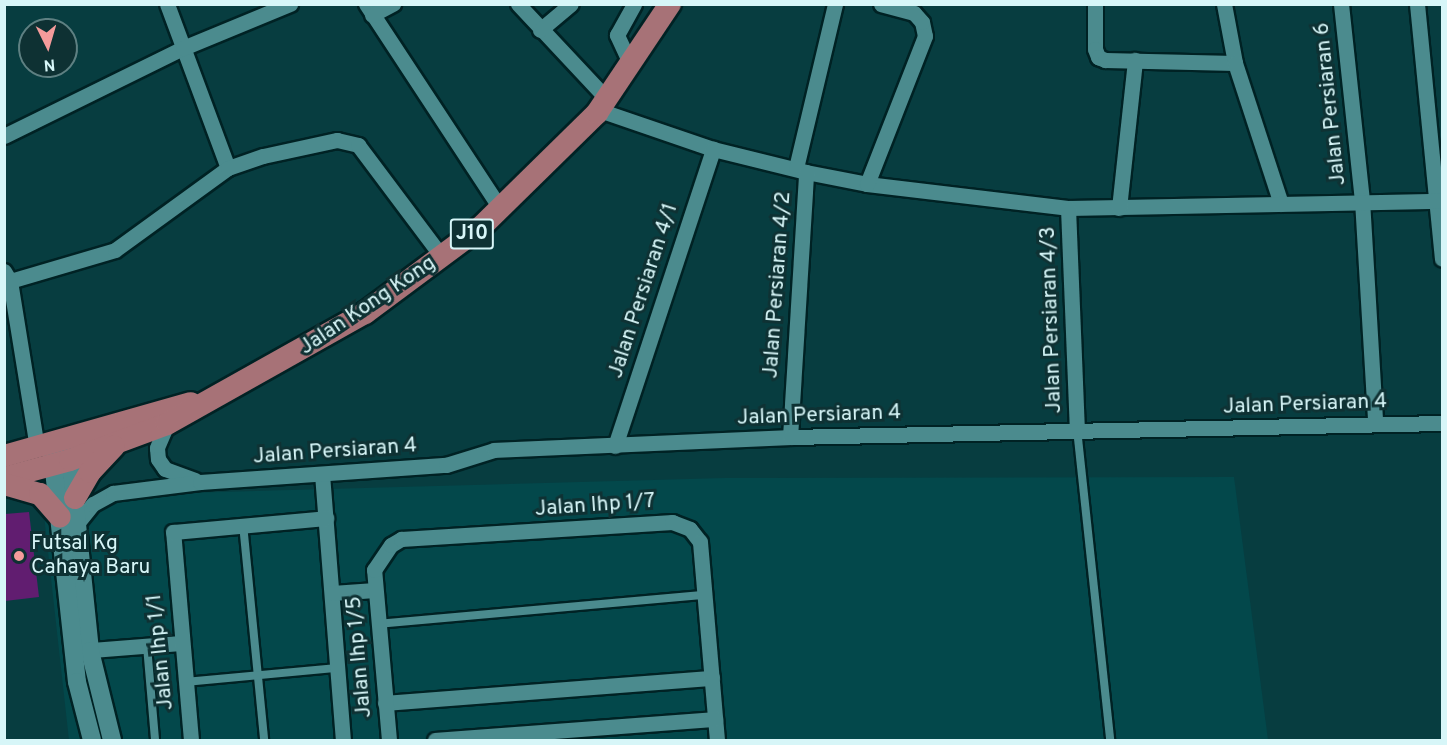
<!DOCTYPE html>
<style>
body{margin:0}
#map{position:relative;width:1447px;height:745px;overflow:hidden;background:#073d40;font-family:Overpass,sans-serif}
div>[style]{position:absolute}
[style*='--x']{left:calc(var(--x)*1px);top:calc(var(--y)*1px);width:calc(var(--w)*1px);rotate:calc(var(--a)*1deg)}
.built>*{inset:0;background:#03484b}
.green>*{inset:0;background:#611d70}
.roads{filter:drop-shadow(2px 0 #002224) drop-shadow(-2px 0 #002224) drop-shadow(0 2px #002224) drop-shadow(0 -2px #002224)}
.service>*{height:8px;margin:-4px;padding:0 4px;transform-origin:4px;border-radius:4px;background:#4b8b8e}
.minor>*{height:15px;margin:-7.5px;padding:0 7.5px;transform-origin:7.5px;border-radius:7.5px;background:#4b8b8e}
.tertiary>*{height:18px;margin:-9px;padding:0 9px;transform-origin:9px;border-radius:9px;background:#4b8b8e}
.primary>*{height:22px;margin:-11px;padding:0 11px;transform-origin:11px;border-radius:11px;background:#a77277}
.dots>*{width:16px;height:16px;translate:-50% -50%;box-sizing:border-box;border:3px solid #0e3133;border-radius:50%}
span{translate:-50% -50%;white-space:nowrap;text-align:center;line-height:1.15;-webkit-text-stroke:6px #0e3133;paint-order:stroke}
.shield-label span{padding:2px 4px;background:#0e3133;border:2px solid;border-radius:4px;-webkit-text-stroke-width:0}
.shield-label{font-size:20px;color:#d7f6f8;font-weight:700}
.street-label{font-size:21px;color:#d7f6f8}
.poi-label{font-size:21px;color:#d7f6f8}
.left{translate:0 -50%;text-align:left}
.frame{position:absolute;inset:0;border:6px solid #d7f6f8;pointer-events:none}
.north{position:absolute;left:18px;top:18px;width:60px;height:60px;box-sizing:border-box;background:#0e3133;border:2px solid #5e8082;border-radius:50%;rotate:175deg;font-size:16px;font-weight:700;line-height:24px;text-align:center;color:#d7f6f8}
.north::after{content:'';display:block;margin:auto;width:21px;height:27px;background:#f59b9b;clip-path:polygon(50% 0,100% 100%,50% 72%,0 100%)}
</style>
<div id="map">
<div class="built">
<i style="clip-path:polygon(1234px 477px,1268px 740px,69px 740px,42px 497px,725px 478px)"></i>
</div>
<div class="green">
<i style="clip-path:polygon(29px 512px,39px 597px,5px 601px,5px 514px)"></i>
</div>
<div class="roads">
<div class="service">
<i style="--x:1077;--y:429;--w:313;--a:83.9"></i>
<i style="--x:243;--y:524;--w:217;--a:84.4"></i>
<i style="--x:378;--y:624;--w:327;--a:-5.1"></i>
<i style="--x:147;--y:646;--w:94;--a:85.1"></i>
<i style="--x:185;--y:682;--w:153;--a:-5.3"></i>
</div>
<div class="minor">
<i style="--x:167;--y:4;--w:175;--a:69.6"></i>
<i style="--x:366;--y:4;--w:244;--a:56.7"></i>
<i style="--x:518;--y:4;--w:129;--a:46.9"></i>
<i style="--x:1095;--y:4;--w:45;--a:90"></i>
<i style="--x:1095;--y:49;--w:9;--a:69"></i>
<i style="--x:1098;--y:57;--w:8;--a:23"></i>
<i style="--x:1105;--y:60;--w:130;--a:1.3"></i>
<i style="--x:1224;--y:4;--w:60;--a:79.4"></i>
<i style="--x:1235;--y:63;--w:148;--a:71.9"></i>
<i style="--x:1341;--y:4;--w:197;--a:83.9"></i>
<i style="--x:1362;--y:200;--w:222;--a:86.6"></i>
<i style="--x:1417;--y:4;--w:256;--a:84.4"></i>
<i style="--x:372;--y:15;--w:24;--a:-28"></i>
<i style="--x:540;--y:30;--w:40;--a:-40"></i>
<i style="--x:630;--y:63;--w:31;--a:-115"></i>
<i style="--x:617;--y:35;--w:35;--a:-61"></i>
<i style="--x:599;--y:110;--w:120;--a:18.9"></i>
<i style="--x:713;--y:149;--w:96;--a:13.9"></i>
<i style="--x:806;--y:172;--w:62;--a:11.1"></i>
<i style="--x:867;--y:184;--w:202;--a:6.8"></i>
<i style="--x:1068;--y:208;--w:374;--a:-1.1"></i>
<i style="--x:4;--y:136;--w:199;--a:-26.2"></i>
<i style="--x:183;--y:48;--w:116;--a:-22.4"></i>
<i style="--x:796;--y:168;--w:169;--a:-76.6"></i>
<i style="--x:867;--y:184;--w:159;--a:-68.6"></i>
<i style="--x:925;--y:36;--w:14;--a:-102"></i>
<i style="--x:922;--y:22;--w:12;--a:-132"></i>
<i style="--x:914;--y:13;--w:34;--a:-165"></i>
<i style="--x:1068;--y:208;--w:221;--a:87.7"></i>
<i style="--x:1119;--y:208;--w:149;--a:-83.8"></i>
<i style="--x:4;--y:271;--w:12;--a:59"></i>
<i style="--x:10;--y:281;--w:169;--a:80.8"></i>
<i style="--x:10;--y:281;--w:109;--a:-16.4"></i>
<i style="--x:115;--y:250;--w:140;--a:-36"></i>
<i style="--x:228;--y:168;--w:37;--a:-19"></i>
<i style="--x:263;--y:156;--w:76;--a:-12.2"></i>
<i style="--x:337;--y:140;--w:22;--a:13"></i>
<i style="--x:358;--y:145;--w:140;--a:53.1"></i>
<i style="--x:167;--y:424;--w:26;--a:113"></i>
<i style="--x:157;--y:448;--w:11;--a:85"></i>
<i style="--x:158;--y:459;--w:12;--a:55"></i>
<i style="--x:165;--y:469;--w:32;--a:20"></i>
<i style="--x:790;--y:437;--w:265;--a:-86.5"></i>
<i style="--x:615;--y:446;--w:313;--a:-71.7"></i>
<i style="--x:322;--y:474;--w:267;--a:85.5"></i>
<i style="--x:79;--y:521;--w:22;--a:-51"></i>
<i style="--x:93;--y:504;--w:23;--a:-29"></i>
<i style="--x:113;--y:493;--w:88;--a:-7.2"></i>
<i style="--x:200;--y:482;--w:247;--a:-4"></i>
<i style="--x:446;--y:465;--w:50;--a:-17.4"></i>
<i style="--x:494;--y:450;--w:296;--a:-2.5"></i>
<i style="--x:790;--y:437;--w:652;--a:-1.23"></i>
<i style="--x:332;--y:593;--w:43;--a:-4"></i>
<i style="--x:79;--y:651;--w:102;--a:-4.5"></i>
<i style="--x:385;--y:703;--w:328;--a:-4.4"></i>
<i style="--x:191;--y:740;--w:209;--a:-94.9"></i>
<i style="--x:173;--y:532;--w:154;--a:-5.2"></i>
<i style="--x:389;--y:740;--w:171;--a:-95"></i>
<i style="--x:374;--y:570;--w:30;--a:-56"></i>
<i style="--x:391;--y:545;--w:12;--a:-31"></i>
<i style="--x:401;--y:539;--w:272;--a:-3.6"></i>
<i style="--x:672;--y:522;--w:19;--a:21"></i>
<i style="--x:690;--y:529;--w:16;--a:52"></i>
<i style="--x:700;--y:542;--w:199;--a:85.1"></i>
<i style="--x:435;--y:740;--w:281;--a:-4.3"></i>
</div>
<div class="tertiary">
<i style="--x:69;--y:447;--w:205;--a:84.1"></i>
<i style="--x:90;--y:651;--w:92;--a:76.1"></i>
<i style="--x:52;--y:452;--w:231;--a:83.8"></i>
<i style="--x:77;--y:682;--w:60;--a:75.5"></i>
</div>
<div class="primary">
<i style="--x:4;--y:456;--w:194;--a:-15.8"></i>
<i style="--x:4;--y:478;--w:68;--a:-15.3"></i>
<i style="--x:70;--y:460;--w:103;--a:-20.4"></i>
<i style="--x:167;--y:424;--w:227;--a:-29.3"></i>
<i style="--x:365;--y:313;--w:144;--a:-36.6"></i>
<i style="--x:481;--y:227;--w:163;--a:-44.5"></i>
<i style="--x:597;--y:113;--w:131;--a:-56.2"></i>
<i style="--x:4;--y:484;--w:37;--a:16"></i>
<i style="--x:40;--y:494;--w:30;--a:49"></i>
<i style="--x:75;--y:498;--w:30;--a:-60"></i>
<i style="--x:90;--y:472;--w:35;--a:-47"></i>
</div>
</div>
<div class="dots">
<i style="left:19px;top:556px;background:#f59b9b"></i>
</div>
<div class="shield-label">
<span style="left:472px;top:234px">J10</span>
</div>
<div class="street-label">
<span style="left:1331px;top:104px;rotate:-96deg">Jalan Persiaran 6</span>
<span style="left:778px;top:285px;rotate:-86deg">Jalan Persiaran 4/2</span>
<span style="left:644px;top:291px;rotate:-72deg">Jalan Persiaran 4/1</span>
<span style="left:368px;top:306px;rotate:-34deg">Jalan Kong Kong</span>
<span style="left:1052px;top:320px;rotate:-92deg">Jalan Persiaran 4/3</span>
<span style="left:1305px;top:405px;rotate:-2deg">Jalan Persiaran 4</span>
<span style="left:819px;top:416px;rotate:-2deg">Jalan Persiaran 4</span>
<span style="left:335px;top:452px;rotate:-4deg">Jalan Persiaran 4</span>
<span style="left:595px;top:506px;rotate:-4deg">Jalan Ihp 1/7</span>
<span style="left:161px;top:652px;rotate:-96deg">Jalan Ihp 1/1</span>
<span style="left:360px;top:657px;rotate:-95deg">Jalan Ihp 1/5</span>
</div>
<div class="poi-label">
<span class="left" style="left:31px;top:556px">Futsal Kg<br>Cahaya Baru</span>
</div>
<div class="frame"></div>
<div class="north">N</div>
</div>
